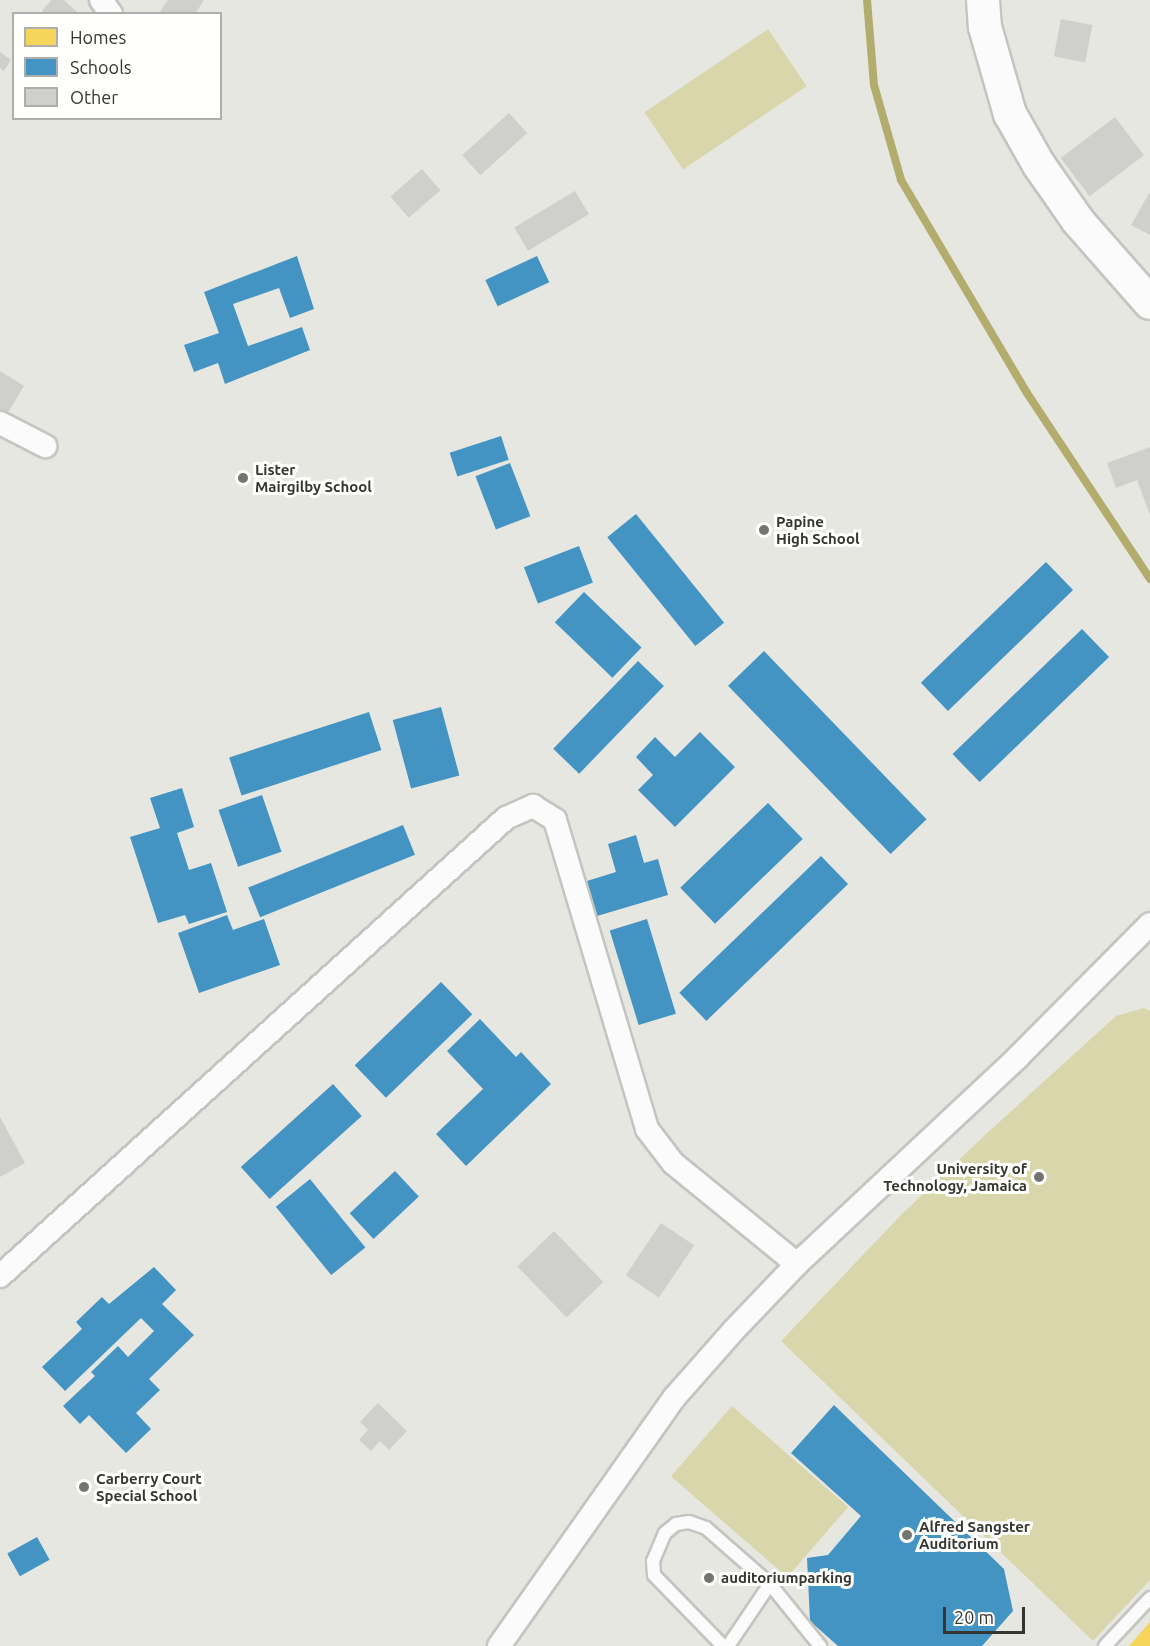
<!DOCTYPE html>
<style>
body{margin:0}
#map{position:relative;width:1150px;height:1646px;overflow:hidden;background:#e7e7e2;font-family:Ubuntu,sans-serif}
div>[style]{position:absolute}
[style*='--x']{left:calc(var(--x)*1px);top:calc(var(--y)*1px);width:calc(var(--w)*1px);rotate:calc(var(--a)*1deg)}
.green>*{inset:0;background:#d9d6ac;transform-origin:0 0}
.homes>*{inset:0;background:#f6d55c}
.schools>*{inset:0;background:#4393c3;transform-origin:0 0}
.stream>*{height:8px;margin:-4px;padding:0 4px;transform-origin:4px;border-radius:4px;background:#b2ac6d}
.building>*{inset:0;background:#cfcfcc;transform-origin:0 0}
.roads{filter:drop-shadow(2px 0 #c4c4c0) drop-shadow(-2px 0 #c4c4c0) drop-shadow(0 2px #c4c4c0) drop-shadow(0 -2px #c4c4c0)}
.lane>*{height:12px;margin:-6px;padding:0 6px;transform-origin:6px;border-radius:6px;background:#fbfbfb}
.street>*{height:22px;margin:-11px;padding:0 11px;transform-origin:11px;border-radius:11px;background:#fbfbfb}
.secondary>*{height:32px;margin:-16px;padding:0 16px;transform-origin:16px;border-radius:16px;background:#fbfbfb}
.dots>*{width:16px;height:16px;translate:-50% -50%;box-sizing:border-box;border:3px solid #fffffe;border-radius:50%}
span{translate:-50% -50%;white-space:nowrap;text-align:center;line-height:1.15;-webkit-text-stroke:6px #fffffe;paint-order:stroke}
.poi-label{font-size:15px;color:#353532;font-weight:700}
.left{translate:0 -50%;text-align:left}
.right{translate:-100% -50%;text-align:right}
.legend{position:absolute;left:12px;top:12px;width:210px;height:108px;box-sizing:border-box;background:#fffffe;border:2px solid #aeaeac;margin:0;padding:8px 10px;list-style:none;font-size:18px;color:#353532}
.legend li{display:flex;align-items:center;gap:12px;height:30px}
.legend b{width:30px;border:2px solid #aeaeac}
.scale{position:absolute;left:943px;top:1607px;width:82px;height:27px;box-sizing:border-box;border:3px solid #353532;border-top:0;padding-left:8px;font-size:18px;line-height:21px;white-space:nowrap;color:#353532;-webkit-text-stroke:4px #fffffe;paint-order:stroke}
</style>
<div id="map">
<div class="green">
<i style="left:768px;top:29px;width:69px;height:149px;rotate:56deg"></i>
<i style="clip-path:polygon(1144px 1008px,1150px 1011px,1150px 1580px,1093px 1641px,781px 1341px,901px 1215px,986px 1134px,1116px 1016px)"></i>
<i style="left:732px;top:1406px;width:154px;height:93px;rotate:41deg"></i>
</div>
<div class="homes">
<i style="clip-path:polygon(1150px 1622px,1150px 1646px,1129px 1646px)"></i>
</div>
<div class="schools">
<i style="clip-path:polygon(297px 256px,314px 309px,290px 318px,279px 288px,233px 304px,248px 346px,302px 327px,310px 350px,225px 384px,218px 363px,194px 372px,184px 345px,219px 333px,204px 292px)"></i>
<i style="left:537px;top:256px;width:29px;height:57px;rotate:65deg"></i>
<i style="left:501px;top:436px;width:25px;height:54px;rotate:72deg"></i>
<i style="left:510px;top:463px;width:57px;height:37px;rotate:69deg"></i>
<i style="left:636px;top:514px;width:140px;height:37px;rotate:51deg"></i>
<i style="left:579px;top:546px;width:39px;height:59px;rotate:69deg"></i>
<i style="left:1046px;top:562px;width:39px;height:174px;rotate:46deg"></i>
<i style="left:584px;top:592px;width:80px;height:42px;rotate:44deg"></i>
<i style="left:1082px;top:629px;width:39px;height:180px;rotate:46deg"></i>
<i style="left:764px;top:651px;width:234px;height:50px;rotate:46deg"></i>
<i style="left:638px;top:661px;width:36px;height:122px;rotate:44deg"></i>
<i style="left:441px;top:707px;width:71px;height:50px;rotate:75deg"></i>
<i style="left:369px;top:712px;width:40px;height:147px;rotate:72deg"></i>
<i style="clip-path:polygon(700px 732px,735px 767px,675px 827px,638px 790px,653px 775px,636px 757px,655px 737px,675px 757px)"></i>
<i style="clip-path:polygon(182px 788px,194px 827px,177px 833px,189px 870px,211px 863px,227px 912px,189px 924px,185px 915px,158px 923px,130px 837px,160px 828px,150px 798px)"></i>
<i style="left:262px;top:795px;width:60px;height:46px;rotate:71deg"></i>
<i style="left:768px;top:803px;width:50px;height:122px;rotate:46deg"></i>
<i style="left:403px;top:825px;width:32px;height:167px;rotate:68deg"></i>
<i style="clip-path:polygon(636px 835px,644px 863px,658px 859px,668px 895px,597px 916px,587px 881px,616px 872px,608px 844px)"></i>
<i style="left:821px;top:856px;width:39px;height:197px;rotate:46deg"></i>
<i style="clip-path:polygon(227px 915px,233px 930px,264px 919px,280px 965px,199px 993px,178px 933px)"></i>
<i style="left:647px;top:919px;width:99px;height:39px;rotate:73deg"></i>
<i style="left:441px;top:982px;width:45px;height:120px;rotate:46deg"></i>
<i style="clip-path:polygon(480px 1019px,516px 1057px,521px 1052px,551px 1084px,466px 1166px,436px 1134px,483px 1089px,447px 1051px)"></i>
<i style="left:333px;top:1084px;width:43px;height:124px;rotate:48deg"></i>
<i style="left:395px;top:1171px;width:35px;height:62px;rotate:47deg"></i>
<i style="left:310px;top:1179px;width:88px;height:44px;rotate:51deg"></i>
<i style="clip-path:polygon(154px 1267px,176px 1290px,162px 1304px,194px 1335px,149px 1379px,160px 1390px,136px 1413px,151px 1429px,126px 1453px,89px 1415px,80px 1424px,63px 1406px,95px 1376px,91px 1372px,118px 1346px,128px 1357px,154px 1331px,141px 1318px,65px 1391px,42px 1367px,82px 1329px,76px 1322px,102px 1297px,109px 1304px)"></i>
<i style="clip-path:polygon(834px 1405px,1004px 1569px,1013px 1611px,982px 1646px,838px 1646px,810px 1621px,807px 1558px,828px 1555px,861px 1516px,791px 1453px)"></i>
<i style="left:37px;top:1537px;width:26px;height:34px;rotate:61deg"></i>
</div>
<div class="stream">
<i style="--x:867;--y:0;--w:85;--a:85.3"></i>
<i style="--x:874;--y:85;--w:99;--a:74.1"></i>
<i style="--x:901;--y:180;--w:247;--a:59.4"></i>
<i style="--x:1027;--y:393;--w:223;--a:56.5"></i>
</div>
<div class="building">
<i style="clip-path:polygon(51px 0,64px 0,79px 14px,44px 14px,42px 11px)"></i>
<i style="clip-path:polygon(168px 0,204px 0,195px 14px,163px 14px,160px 11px)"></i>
<i style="left:1061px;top:19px;width:32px;height:38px;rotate:11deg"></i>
<i style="clip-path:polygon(0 52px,11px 60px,4px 71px,0 68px)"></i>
<i style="left:509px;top:113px;width:27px;height:63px;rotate:48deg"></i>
<i style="left:1115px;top:117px;width:48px;height:68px;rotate:53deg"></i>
<i style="left:422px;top:169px;width:28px;height:42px;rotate:49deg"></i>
<i style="left:575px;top:191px;width:27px;height:71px;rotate:59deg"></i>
<i style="clip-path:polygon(1150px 192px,1150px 235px,1131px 225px)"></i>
<i style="clip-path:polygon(0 371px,24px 386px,7px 414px,0 409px)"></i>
<i style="clip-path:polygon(1150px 447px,1150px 515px,1137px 480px,1116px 488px,1107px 463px)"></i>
<i style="clip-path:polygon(0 1117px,25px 1163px,0 1177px)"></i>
<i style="left:661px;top:1223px;width:40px;height:63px;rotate:34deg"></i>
<i style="left:554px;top:1231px;width:71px;height:51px;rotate:46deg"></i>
<i style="clip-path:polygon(378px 1403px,407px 1431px,389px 1450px,380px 1441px,371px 1451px,359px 1440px,368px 1430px,360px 1422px)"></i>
</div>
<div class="roads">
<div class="lane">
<i style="--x:723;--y:1646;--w:99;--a:-134.2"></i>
<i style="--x:654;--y:1575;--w:14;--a:-94"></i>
<i style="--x:653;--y:1561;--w:30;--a:-67"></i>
<i style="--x:665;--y:1533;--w:14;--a:-39"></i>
<i style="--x:676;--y:1524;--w:13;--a:-9"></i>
<i style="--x:689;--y:1522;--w:18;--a:19"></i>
<i style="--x:706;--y:1528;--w:85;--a:41.2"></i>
<i style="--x:728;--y:1646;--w:75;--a:-55.9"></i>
<i style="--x:770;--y:1584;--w:80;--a:51.1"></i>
<i style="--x:1105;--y:1646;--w:66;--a:-46.8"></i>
</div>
<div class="street">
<i style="--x:101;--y:0;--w:17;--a:54"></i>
<i style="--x:0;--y:423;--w:51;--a:27.1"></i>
<i style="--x:0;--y:1276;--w:682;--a:-42.15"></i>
<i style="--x:506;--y:818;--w:30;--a:-24"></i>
<i style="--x:533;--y:806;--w:26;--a:32"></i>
<i style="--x:555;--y:820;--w:322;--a:73.4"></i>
<i style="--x:647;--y:1129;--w:43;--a:52.6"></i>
<i style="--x:673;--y:1163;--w:160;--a:39.2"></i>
<i style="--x:499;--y:1646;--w:304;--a:-54.8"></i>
<i style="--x:674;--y:1398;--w:91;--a:-48.6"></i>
<i style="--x:734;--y:1330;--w:91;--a:-46.3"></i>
<i style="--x:797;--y:1264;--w:303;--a:-43.1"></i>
<i style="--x:1018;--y:1057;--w:187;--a:-45.2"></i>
</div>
<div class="secondary">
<i style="--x:983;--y:0;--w:27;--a:86"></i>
<i style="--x:985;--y:27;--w:91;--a:74"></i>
<i style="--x:1010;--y:114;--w:59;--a:60.4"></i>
<i style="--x:1039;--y:165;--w:68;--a:55.1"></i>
<i style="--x:1078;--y:221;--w:109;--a:48.7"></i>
</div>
</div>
<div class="dots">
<i style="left:243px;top:478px;background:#737370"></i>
<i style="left:764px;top:530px;background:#737370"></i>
<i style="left:1039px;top:1177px;background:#737370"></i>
<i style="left:84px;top:1487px;background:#737370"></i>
<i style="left:907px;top:1535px;background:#737370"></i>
<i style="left:709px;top:1578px;background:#737370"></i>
</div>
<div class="poi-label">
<span class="left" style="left:255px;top:478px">Lister<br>Mairgilby School</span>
<span class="left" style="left:776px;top:530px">Papine<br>High School</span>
<span class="right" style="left:1027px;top:1177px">University of<br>Technology, Jamaica</span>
<span class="left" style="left:96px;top:1487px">Carberry Court<br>Special School</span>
<span class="left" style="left:919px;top:1535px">Alfred Sangster<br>Auditorium</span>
<span class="left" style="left:721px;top:1578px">auditoriumparking</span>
</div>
<ul class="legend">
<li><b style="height:16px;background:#f6d55c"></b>Homes</li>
<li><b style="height:16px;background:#4393c3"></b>Schools</li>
<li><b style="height:16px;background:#cfcfcc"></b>Other</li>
</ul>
<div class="scale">20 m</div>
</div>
